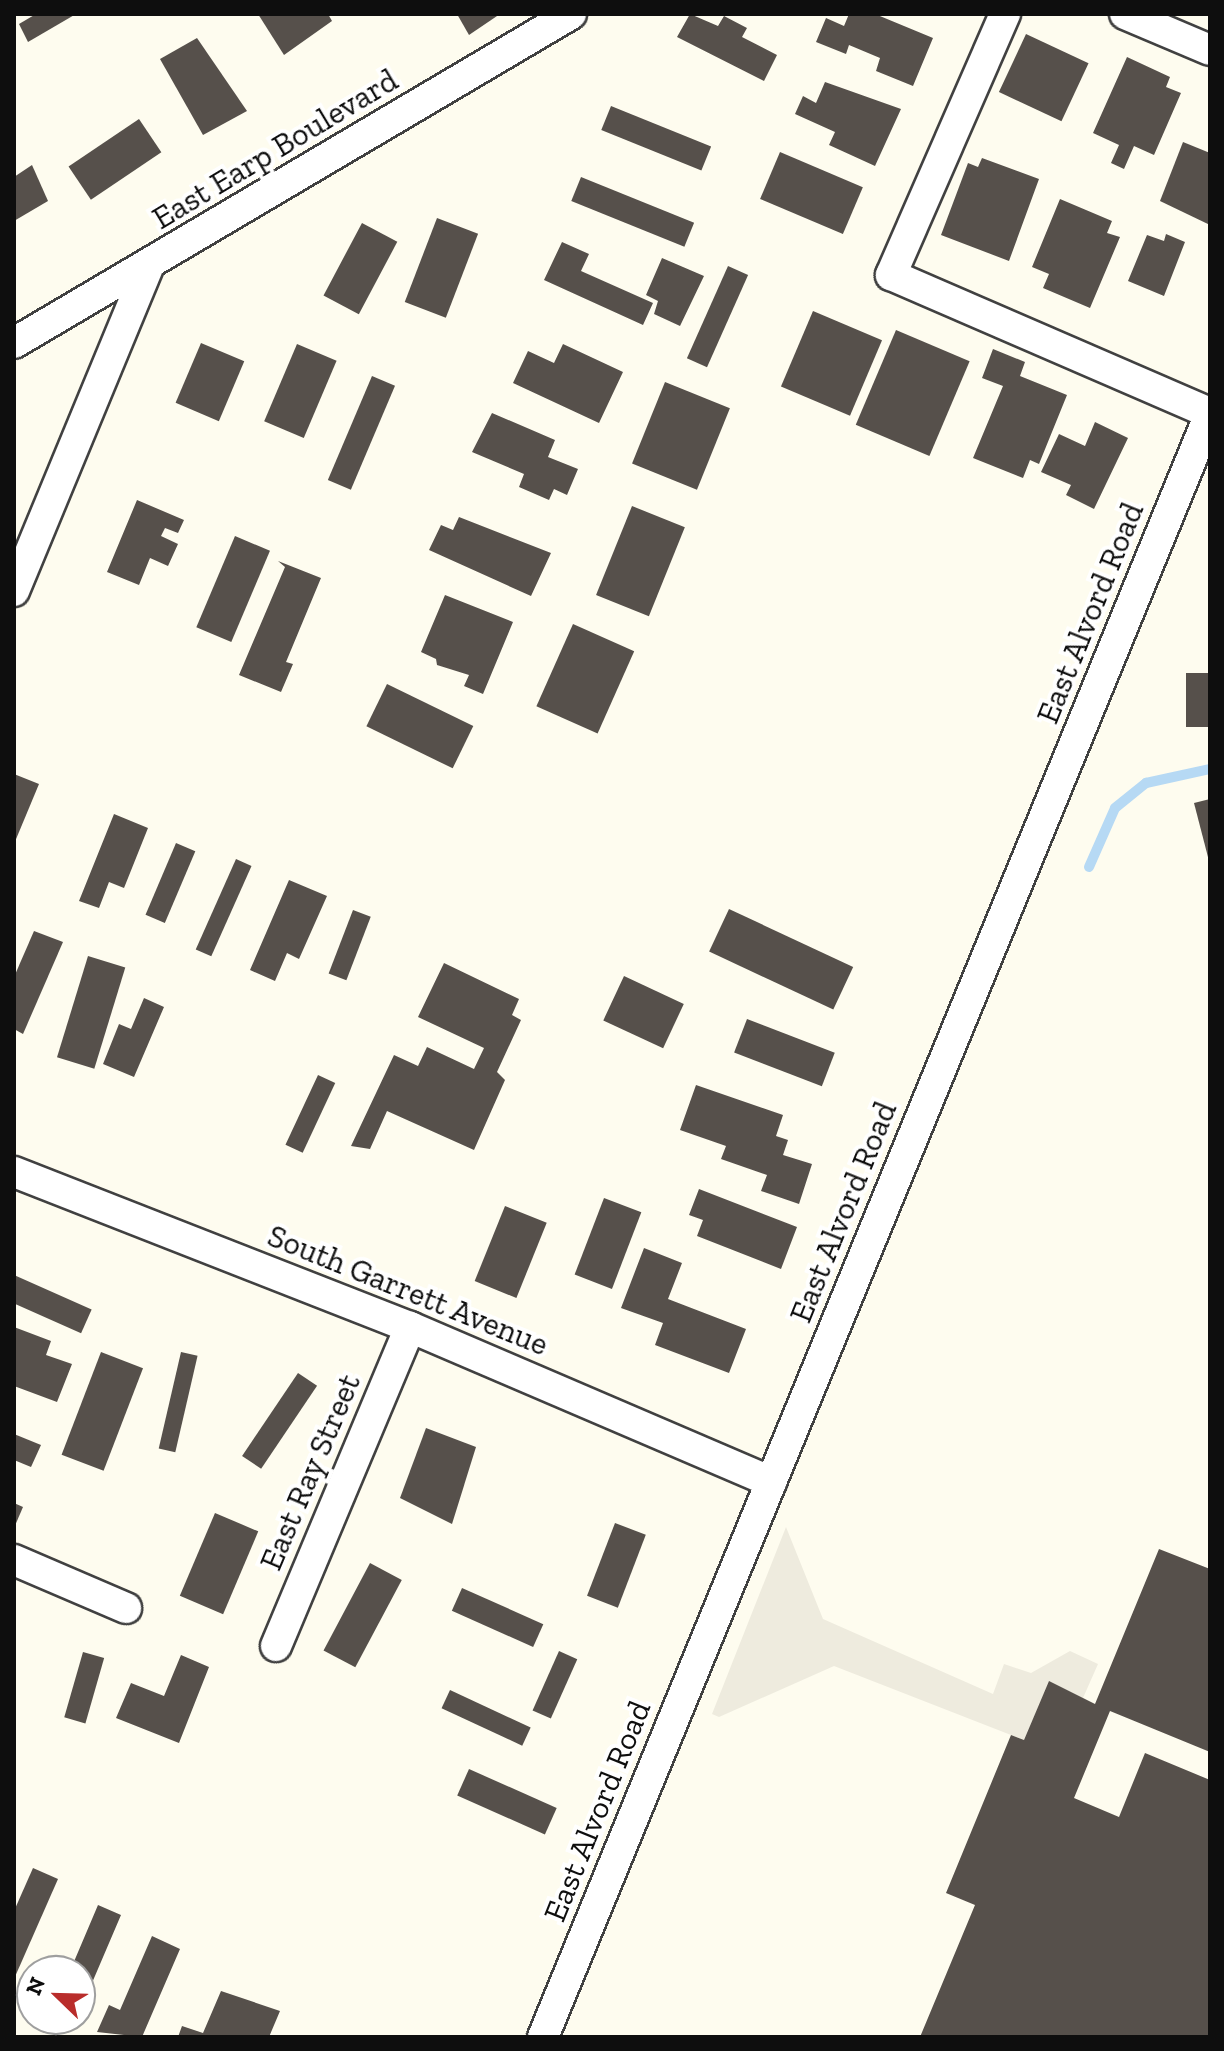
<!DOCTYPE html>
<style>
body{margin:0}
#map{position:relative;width:1224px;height:2051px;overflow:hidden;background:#fefcef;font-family:"Zilla Slab",serif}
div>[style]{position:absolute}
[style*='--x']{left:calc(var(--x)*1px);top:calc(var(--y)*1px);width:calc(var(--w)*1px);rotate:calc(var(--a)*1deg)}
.plaza>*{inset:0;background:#eeebde}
.stream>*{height:10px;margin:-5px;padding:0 5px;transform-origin:5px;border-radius:5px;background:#b6d9f4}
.building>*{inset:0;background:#56504b;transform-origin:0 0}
.roads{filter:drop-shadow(2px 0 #414141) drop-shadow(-2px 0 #414141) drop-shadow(0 2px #414141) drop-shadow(0 -2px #414141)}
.minor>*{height:30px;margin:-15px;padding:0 15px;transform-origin:15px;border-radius:15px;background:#fff}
span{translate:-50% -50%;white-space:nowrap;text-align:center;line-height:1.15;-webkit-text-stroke:8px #fff;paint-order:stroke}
.street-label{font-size:32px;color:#0e0e0e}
.frame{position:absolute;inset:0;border:16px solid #0e0e0e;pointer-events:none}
.north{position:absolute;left:16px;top:1955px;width:80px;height:80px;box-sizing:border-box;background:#fff;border:2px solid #9f9f9f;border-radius:50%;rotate:293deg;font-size:22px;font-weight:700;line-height:32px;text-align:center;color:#0e0e0e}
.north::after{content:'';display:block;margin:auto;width:28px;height:36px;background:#b92d2b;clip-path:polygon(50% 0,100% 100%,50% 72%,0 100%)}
</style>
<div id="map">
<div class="plaza">
<i style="clip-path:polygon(786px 1527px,823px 1619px,993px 1694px,1004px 1664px,1031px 1673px,1070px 1651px,1098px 1664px,1083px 1698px,1049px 1682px,1024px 1740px,834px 1666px,719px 1717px,712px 1714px)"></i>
</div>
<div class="stream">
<i style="--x:1089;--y:867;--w:64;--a:-66.2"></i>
<i style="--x:1115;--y:808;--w:40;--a:-39"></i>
<i style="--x:1146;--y:783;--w:66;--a:-12.3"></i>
</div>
<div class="building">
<i style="clip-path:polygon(36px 14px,76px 14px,28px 42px,19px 24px)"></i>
<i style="clip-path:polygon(258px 14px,328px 14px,332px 21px,284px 55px)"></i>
<i style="clip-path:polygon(457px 14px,500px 14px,469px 35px)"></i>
<i style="clip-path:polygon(690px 14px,718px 26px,724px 16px,747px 28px,742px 37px,777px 55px,764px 81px,677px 37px)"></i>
<i style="clip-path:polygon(849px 14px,875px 14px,933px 38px,913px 86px,876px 71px,880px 58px,849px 45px,846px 54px,816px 42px,826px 18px,844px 26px)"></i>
<i style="left:1026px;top:34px;width:69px;height:64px;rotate:25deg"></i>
<i style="clip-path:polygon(197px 38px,247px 111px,203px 135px,160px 59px)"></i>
<i style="clip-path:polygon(1127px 57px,1170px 77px,1166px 87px,1181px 93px,1154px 155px,1134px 146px,1124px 169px,1111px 163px,1119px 145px,1093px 133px)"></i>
<i style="clip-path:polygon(825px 82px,901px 109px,875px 166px,829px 145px,835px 132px,795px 114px,803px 96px,816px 103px)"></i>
<i style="left:611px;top:106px;width:108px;height:26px;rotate:22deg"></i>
<i style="left:139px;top:119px;width:40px;height:85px;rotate:56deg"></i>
<i style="clip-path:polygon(1183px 142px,1210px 153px,1210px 225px,1160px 201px)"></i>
<i style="left:780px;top:152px;width:90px;height:51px;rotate:23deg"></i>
<i style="clip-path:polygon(982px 158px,1039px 179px,1009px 261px,941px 235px,968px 163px,978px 167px)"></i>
<i style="clip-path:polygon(32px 165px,48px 201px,14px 221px,14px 177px)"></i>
<i style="left:581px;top:177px;width:122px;height:26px;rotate:22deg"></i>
<i style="clip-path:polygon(1060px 199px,1112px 221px,1107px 233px,1120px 237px,1090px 308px,1043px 288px,1049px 274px,1032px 267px)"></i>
<i style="left:437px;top:218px;width:44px;height:90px;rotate:21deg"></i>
<i style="left:362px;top:223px;width:40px;height:82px;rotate:28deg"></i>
<i style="clip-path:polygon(1166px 234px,1185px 242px,1164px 296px,1128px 281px,1147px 235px,1164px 241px)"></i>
<i style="clip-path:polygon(562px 242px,589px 254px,581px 271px,653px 303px,643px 325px,544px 280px)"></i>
<i style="clip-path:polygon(662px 258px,704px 276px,680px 326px,654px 314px,658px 301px,646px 295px)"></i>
<i style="left:728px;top:266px;width:22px;height:101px;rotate:24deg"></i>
<i style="left:813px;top:311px;width:75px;height:82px;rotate:23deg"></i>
<i style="left:896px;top:330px;width:80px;height:103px;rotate:23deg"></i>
<i style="left:201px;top:343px;width:47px;height:65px;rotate:23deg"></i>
<i style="left:297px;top:344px;width:43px;height:84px;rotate:23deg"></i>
<i style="clip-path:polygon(563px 344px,623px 372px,599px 423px,513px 383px,528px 351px,554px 363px)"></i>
<i style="clip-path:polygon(993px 349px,1025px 362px,1020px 376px,1067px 395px,1039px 464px,1030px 460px,1023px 478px,973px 458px,1003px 386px,982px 378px)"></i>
<i style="left:372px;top:376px;width:25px;height:113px;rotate:23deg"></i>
<i style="left:665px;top:382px;width:70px;height:88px;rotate:22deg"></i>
<i style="clip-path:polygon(492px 413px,555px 440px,548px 457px,578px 469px,567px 495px,554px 489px,549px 500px,519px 487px,524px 474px,472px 452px)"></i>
<i style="clip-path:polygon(1095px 422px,1128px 438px,1094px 509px,1066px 495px,1071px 485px,1041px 472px,1059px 434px,1085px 446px)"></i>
<i style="clip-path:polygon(137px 500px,184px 520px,178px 533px,165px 528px,161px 536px,178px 544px,168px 566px,150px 558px,139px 585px,107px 572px)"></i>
<i style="left:632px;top:506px;width:57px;height:96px;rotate:22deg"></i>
<i style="clip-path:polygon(459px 517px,551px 553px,531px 596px,429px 550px,441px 525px,453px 530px)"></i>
<i style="left:235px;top:536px;width:38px;height:99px;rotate:23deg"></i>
<i style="clip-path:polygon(278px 561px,321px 578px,286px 662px,293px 664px,281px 692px,239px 675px,285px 567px)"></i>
<i style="clip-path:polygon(445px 595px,513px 622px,483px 694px,464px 686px,469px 675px,437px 665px,436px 659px,421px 652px)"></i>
<i style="left:573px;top:624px;width:67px;height:90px;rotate:24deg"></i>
<i style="left:1210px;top:673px;width:54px;height:24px;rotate:90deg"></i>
<i style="left:387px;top:684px;width:96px;height:47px;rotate:26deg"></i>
<i style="clip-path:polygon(14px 774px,39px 784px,14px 844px)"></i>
<i style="clip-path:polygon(1210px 799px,1210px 860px,1209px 861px,1194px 803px)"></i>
<i style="clip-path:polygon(114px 814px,148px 828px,124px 888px,109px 882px,99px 908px,79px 901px)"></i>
<i style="left:176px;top:843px;width:21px;height:78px;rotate:23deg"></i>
<i style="left:236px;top:859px;width:17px;height:99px;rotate:24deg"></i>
<i style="clip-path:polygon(289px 880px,327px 896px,299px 959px,287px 953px,275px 981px,250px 970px)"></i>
<i style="left:729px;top:909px;width:137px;height:47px;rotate:25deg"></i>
<i style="left:353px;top:910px;width:19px;height:68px;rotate:21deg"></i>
<i style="clip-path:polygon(34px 931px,63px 942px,23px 1034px,14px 1029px,14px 977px)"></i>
<i style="left:88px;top:956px;width:39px;height:106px;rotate:17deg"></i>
<i style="clip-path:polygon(444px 963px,519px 999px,512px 1015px,521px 1020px,497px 1072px,505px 1080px,474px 1150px,387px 1111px,370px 1149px,351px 1146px,394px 1055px,418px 1066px,427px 1047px,474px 1069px,484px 1048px,418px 1017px)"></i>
<i style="left:624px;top:976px;width:66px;height:49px;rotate:25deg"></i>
<i style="clip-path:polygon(144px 998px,164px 1007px,134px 1077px,103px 1064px,119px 1024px,131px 1029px)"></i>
<i style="left:747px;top:1019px;width:94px;height:36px;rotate:21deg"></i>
<i style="left:318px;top:1075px;width:19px;height:77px;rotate:25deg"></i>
<i style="clip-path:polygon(696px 1085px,783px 1115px,776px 1136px,788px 1140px,783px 1155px,812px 1164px,799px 1204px,761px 1191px,767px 1175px,721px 1159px,726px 1146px,680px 1130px)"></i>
<i style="clip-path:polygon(699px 1189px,797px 1227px,781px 1269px,697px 1236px,703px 1220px,689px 1215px)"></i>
<i style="left:604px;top:1198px;width:40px;height:82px;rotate:21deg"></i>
<i style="left:505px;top:1206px;width:45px;height:81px;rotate:22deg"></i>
<i style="clip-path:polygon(644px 1248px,682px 1263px,668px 1299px,746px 1329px,729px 1373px,655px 1345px,663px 1323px,621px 1308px)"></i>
<i style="left:14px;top:1275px;width:85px;height:26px;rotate:24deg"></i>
<i style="clip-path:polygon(14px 1327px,51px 1341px,46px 1355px,72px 1364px,57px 1402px,14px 1386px)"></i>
<i style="left:101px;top:1352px;width:45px;height:110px;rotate:21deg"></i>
<i style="left:181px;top:1352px;width:17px;height:99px;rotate:13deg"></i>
<i style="left:298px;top:1373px;width:23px;height:100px;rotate:34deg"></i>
<i style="clip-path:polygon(426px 1428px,476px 1447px,452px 1524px,400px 1498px)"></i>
<i style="clip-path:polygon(14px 1434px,41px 1445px,31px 1467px,14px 1460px)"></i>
<i style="clip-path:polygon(14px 1503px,23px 1507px,14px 1528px)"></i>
<i style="left:215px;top:1513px;width:47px;height:90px;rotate:23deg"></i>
<i style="left:615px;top:1523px;width:33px;height:78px;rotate:21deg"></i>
<i style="clip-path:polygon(1159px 1549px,1210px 1569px,1210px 1752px,1110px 1711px,1074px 1798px,1119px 1817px,1145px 1753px,1210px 1780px,1210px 2037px,920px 2037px,975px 1905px,946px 1893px,1011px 1735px,1024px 1740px,1049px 1681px,1095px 1704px)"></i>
<i style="left:370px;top:1563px;width:36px;height:99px;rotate:28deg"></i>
<i style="left:462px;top:1588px;width:89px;height:25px;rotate:24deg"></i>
<i style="left:559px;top:1651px;width:20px;height:65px;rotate:24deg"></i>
<i style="left:83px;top:1652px;width:22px;height:68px;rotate:16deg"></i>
<i style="clip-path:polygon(181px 1655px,209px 1667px,179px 1743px,116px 1718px,131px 1683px,164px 1696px)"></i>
<i style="left:450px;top:1690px;width:89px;height:20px;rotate:25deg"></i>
<i style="left:469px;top:1769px;width:96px;height:29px;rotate:24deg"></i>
<i style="clip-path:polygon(33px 1868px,58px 1879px,14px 1979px,14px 1911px)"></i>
<i style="clip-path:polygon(98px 1905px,121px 1915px,80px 2011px,80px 1971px,70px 1971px)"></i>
<i style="clip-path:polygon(152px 1936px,180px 1949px,142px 2037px,97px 2032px,109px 2005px,120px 2010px)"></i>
<i style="clip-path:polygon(221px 1991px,280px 2011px,269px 2037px,178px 2037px,182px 2026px,203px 2033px)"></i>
</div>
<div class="roads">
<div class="minor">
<i style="--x:1005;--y:14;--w:285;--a:113.6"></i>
<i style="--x:891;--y:275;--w:348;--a:23.4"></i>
<i style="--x:1125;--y:14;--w:92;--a:23"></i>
<i style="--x:14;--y:343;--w:647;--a:-30.57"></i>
<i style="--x:14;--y:591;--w:350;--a:-67.5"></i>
<i style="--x:14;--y:1172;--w:425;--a:21.4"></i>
<i style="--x:410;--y:1327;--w:393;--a:23.2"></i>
<i style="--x:14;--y:1560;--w:122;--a:23.2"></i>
<i style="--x:276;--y:1646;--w:346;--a:-67.2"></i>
<i style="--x:543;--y:2037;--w:1755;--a:-67.66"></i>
</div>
</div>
<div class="street-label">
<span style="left:275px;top:149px;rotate:-31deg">East Earp Boulevard</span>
<span style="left:1090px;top:613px;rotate:-68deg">East Alvord Road</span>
<span style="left:843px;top:1212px;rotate:-68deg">East Alvord Road</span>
<span style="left:408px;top:1290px;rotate:22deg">South Garrett Avenue</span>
<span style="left:310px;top:1472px;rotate:-67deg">East Ray Street</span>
<span style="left:597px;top:1811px;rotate:-68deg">East Alvord Road</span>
</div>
<div class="frame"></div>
<div class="north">N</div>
</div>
